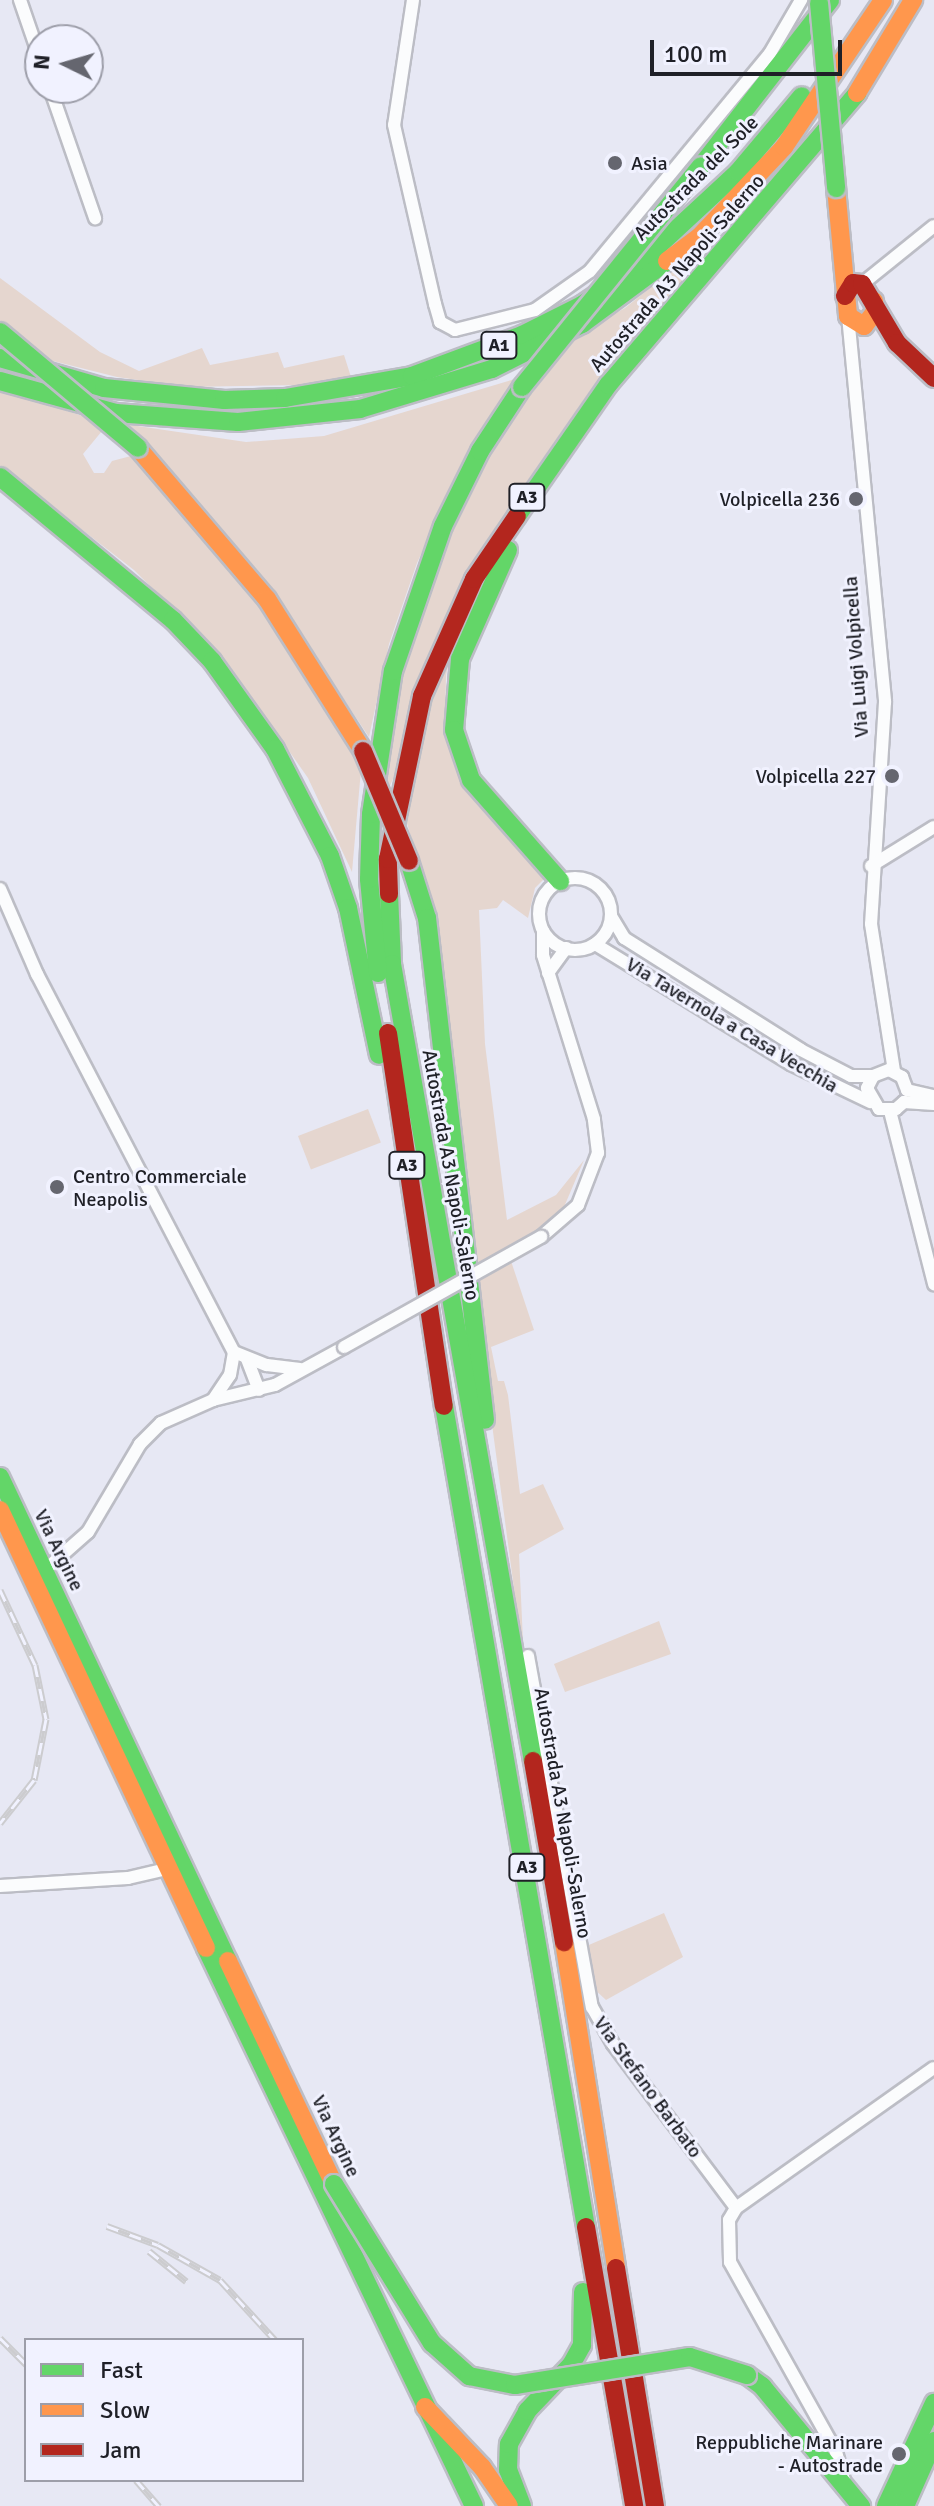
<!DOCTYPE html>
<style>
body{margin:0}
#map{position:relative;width:934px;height:2506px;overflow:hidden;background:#e7e8f4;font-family:Signika,sans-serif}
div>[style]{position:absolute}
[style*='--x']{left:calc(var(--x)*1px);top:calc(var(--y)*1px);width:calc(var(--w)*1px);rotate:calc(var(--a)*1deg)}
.green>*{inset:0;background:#e5d6cf;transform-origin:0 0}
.roads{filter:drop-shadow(2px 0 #bcbdc5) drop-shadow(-2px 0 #bcbdc5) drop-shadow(0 2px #bcbdc5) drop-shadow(0 -2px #bcbdc5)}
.street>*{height:12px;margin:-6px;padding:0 6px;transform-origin:6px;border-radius:6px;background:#fbfcfd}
.street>.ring{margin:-6px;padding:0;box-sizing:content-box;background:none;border:12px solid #fbfcfd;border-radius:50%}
.fast>*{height:18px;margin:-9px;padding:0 9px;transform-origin:9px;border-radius:9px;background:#63d668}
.slow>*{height:18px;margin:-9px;padding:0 9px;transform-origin:9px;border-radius:9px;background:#ff974d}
.jam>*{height:18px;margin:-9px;padding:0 9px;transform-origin:9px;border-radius:9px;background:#b3261e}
.rail>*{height:7px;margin-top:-3.5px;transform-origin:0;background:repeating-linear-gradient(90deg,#f1f2ff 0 12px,#cccccf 0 24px);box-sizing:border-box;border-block:2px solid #cccccf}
.bridges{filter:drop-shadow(2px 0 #bcbdc5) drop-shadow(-2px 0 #bcbdc5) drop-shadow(0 2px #bcbdc5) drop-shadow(0 -2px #bcbdc5)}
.street-bridge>*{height:12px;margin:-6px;padding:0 6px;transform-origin:6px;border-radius:6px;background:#fbfcfd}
.fast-bridge>*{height:18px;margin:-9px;padding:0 9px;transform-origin:9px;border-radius:9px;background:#63d668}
.jam-bridge>*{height:18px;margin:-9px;padding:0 9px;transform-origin:9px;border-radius:9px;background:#b3261e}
.dots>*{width:22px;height:22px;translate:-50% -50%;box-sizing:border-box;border:4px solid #f1f2ff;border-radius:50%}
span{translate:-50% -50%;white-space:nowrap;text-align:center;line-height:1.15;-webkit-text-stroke:6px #f1f2ff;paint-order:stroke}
.shield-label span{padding:2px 6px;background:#f1f2ff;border:2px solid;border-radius:6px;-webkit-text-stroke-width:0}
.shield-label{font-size:18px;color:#1f2027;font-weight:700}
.poi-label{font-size:20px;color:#1f2027}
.left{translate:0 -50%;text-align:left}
.right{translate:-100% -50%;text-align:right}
.street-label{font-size:20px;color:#1f2027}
.legend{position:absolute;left:24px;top:2338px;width:280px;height:144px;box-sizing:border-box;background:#f1f2ff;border:2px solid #9d9ea9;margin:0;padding:10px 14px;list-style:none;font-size:24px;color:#1f2027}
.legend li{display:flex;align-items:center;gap:16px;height:40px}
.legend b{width:40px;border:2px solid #9d9ea9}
.north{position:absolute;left:24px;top:24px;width:80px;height:80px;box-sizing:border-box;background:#f1f2ff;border:2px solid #9d9ea9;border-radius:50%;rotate:275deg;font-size:22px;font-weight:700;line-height:32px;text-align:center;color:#1f2027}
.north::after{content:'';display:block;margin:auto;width:28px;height:36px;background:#65666f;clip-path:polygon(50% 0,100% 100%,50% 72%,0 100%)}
.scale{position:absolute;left:650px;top:40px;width:192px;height:36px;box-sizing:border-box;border:4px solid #1f2027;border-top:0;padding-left:10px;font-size:24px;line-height:28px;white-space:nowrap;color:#1f2027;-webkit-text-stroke:6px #f1f2ff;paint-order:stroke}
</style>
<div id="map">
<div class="green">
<i style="clip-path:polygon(675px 268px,688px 280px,512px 506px,389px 788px,382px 775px,389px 725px,428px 582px,494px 442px,564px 342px,625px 308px)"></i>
<i style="clip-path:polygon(0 278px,100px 352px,139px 371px,202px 348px,210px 365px,278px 352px,284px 368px,344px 355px,351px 377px,304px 385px,187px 387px,117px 377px,45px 359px,0 327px)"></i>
<i style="clip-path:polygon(515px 379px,448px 495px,417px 563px,389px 644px,369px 737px,258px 571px,124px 424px,246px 442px,324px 436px)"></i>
<i style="clip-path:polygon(0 390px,86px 417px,102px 431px,83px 454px,94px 473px,104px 473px,112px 461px,131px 456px,215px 550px,284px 640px,361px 770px,352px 872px,308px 778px,228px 664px,134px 570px,0 466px)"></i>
<i style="clip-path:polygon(454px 643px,446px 675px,445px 730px,544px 879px,535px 888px,528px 918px,503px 900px,497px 908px,479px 910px,485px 1044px,507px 1220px,556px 1195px,584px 1160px,564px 1207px,534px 1234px,507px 1249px,534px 1330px,491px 1347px,498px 1381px,504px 1381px,508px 1395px,520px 1494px,543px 1484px,564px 1529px,519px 1554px,524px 1663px,415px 850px,405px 817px,426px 715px)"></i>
<i style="left:368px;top:1109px;width:36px;height:75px;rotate:69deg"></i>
<i style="clip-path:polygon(659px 1621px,671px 1654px,565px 1692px,554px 1664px)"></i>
<i style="clip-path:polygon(664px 1913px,683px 1957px,606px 2000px,592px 1987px,584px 1947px)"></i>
</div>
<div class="roads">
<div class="street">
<i style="--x:20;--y:0;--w:61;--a:71"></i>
<i style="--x:413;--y:0;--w:126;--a:98.6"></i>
<i style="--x:394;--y:125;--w:184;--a:77.1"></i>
<i style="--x:435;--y:304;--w:19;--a:74"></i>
<i style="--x:440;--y:322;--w:17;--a:28"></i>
<i style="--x:455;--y:330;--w:82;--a:-14"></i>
<i style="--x:535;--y:310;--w:67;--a:-35.3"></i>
<i style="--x:590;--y:271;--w:281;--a:-50.4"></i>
<i style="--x:769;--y:55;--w:64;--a:-59.8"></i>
<i style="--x:50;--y:88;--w:138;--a:70.9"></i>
<i style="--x:862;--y:284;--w:92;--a:-38.9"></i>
<i style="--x:848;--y:316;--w:388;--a:84.5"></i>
<i style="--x:885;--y:702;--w:222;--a:93.6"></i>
<i style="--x:871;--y:924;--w:149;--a:81.1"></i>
<i style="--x:871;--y:866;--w:74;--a:-31.8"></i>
<i class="ring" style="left:539px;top:878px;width:60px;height:60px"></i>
<i style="--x:0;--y:889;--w:93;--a:66.5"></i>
<i style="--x:37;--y:974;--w:426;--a:62.5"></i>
<i style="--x:234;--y:1352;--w:35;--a:22"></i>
<i style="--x:267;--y:1365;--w:33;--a:7"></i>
<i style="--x:611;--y:916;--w:26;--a:59"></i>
<i style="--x:624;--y:938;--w:209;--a:32.3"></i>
<i style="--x:801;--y:1050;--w:56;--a:27.5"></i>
<i style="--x:851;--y:1076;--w:22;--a:0"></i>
<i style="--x:595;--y:944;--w:230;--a:31.5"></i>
<i style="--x:791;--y:1064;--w:88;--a:25.7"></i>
<i style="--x:548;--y:973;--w:31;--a:-54"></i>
<i style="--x:907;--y:1090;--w:28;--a:13"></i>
<i style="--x:904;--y:1102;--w:11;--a:139"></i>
<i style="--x:896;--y:1109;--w:17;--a:180"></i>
<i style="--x:879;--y:1109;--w:24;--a:-120"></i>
<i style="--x:867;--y:1088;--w:13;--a:-63"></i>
<i style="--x:873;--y:1076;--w:17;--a:-21"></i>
<i style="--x:889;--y:1070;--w:15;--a:28"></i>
<i style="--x:902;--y:1077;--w:14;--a:69"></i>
<i style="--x:904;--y:1102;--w:30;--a:4"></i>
<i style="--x:890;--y:1111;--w:179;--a:75.7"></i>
<i style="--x:541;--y:1237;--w:49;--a:-40.9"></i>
<i style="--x:578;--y:1205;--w:56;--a:-69"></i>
<i style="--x:598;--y:1153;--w:34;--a:-97"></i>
<i style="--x:594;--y:1119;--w:172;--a:-107.3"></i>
<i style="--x:543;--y:955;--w:24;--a:-90"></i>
<i style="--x:247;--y:1359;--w:33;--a:69"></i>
<i style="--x:213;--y:1400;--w:30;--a:-56"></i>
<i style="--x:230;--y:1375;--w:23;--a:-80"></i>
<i style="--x:45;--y:1570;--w:57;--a:-41.5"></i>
<i style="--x:88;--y:1532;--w:102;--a:-59.4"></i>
<i style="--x:140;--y:1444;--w:30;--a:-45"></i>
<i style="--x:161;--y:1423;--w:57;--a:-23.9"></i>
<i style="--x:213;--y:1400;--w:64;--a:-13.6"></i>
<i style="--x:275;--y:1385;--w:79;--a:-28.8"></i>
<i style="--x:528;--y:1656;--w:357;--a:79.7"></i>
<i style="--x:592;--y:2007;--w:43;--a:60.4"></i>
<i style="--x:613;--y:2044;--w:205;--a:53.1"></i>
<i style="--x:736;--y:2208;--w:14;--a:120"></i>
<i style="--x:729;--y:2220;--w:42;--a:88.6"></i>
<i style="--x:730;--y:2262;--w:218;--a:60.8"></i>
<i style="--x:836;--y:2452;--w:29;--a:74"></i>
<i style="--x:0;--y:1886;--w:128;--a:-3.6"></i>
<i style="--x:128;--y:1878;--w:48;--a:-13.2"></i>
<i style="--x:736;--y:2208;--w:242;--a:-35.3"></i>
</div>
<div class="fast">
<i style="--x:701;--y:166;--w:210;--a:-52.1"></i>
<i style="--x:0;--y:358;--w:108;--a:16.1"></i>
<i style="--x:104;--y:388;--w:121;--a:5.7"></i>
<i style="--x:224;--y:400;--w:61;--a:-1.9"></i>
<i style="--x:285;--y:398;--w:129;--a:-9.8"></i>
<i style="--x:412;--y:376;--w:117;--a:-20.4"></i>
<i style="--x:522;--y:335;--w:67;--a:-26.6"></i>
<i style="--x:582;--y:305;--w:58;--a:-34.5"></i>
<i style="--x:630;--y:272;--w:147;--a:-42.8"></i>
<i style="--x:738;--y:172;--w:99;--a:-49.9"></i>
<i style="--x:0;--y:381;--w:120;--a:15.4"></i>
<i style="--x:116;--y:413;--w:122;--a:4.2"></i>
<i style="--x:238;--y:422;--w:123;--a:-6.1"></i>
<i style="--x:360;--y:409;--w:138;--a:-16.9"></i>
<i style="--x:492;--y:369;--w:101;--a:-26.6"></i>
<i style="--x:582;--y:324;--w:106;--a:-36.5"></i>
<i style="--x:0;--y:477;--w:224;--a:39.6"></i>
<i style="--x:173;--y:620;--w:57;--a:46.4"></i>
<i style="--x:212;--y:661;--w:108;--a:54.4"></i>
<i style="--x:275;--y:749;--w:120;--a:62.8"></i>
<i style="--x:330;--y:856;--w:55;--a:70.9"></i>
<i style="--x:348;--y:908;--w:150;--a:78.1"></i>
<i style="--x:517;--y:516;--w:160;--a:-55.2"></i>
<i style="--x:608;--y:385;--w:384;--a:-49.5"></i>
<i style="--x:508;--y:550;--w:119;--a:113.8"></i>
<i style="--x:460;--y:659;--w:71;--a:94.8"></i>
<i style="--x:454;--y:730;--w:53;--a:71.2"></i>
<i style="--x:471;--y:780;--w:135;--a:48.6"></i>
<i style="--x:409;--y:861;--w:60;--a:72.5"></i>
<i style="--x:427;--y:918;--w:505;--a:83.41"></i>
<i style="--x:389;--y:894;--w:70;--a:87.5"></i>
<i style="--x:392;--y:964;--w:809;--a:79.97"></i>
<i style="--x:378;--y:973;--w:94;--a:-95.5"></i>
<i style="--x:369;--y:879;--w:65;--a:-88.2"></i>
<i style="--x:371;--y:814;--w:145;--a:-81.3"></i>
<i style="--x:393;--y:671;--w:153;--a:-71"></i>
<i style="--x:443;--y:526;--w:84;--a:-63.7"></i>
<i style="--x:480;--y:451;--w:77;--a:-56.7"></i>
<i style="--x:444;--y:1406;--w:833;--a:80.19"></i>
<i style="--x:0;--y:1477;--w:535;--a:64.78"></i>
<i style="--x:206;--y:1948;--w:619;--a:64.35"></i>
<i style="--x:747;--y:2375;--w:19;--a:36"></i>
<i style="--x:762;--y:2386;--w:156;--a:50.5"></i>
<i style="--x:522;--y:2506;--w:39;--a:-111"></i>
<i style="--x:508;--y:2470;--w:26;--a:-88"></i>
<i style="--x:509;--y:2444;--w:38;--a:-61"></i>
<i style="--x:527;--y:2411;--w:64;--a:-46.3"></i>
<i style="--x:571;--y:2365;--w:23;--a:-61"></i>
<i style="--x:582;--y:2345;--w:53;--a:-88.9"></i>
<i style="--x:886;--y:2506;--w:114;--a:-65"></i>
<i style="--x:905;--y:2506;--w:71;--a:-66"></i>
</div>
<div class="slow">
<i style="--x:857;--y:93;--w:109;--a:-58.9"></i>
<i style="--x:836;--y:188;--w:129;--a:84.6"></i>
<i style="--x:848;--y:316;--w:19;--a:32"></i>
<i style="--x:864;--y:326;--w:18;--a:-52"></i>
<i style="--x:875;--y:312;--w:11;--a:-95"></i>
<i style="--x:667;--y:261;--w:40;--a:-37"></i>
<i style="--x:699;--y:237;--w:124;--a:-46.6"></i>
<i style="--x:784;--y:147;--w:177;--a:-56"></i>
<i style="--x:138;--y:448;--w:199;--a:49.5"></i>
<i style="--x:267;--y:599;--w:180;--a:57.7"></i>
<i style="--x:0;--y:1510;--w:484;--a:64.8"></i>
<i style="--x:564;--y:1942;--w:330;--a:80.9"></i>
<i style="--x:228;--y:1961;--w:247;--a:64.6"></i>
<i style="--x:425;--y:2407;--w:83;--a:46.5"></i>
<i style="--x:482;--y:2467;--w:47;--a:55.3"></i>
</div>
<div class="jam">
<i style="--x:845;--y:296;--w:15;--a:-58"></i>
<i style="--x:853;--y:283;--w:9;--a:6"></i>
<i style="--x:862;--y:284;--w:69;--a:59.3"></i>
<i style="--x:897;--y:343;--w:51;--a:43.4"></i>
<i style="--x:389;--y:894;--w:35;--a:-92"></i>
<i style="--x:388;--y:859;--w:167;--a:-78.2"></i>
<i style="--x:422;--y:696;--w:128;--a:-66"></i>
<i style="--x:474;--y:579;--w:76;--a:-55.7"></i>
<i style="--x:388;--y:1033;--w:377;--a:81.5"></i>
<i style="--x:533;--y:1761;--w:184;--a:80.3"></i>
<i style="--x:586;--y:2227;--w:283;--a:80.2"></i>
<i style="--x:616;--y:2268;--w:241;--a:80.7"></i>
</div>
</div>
<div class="rail">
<i style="--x:0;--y:1590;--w:83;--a:65"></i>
<i style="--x:35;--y:1665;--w:55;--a:78.5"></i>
<i style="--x:46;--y:1719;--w:62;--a:101.1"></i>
<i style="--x:34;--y:1780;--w:55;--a:128.3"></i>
<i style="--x:107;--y:2226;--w:54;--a:20.4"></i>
<i style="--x:158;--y:2245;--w:71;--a:29.4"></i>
<i style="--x:220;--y:2280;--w:81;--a:47.5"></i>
<i style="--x:149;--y:2251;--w:48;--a:39"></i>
<i style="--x:0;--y:2338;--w:37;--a:45"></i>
<i style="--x:136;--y:2480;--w:35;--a:49"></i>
</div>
<div class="bridges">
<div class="street-bridge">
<i style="--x:344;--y:1347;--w:226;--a:-29.2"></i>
</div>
<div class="fast-bridge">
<i style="--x:819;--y:3;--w:186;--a:84.7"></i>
<i style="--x:0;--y:332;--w:180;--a:40"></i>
<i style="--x:522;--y:387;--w:284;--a:-51"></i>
<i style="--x:334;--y:2184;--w:187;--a:58.4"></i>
<i style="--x:432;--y:2343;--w:50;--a:41.7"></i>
<i style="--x:469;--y:2376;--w:47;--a:11.1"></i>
<i style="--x:515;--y:2385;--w:177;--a:-9.1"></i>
<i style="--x:690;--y:2357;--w:60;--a:17.5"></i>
</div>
<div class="jam-bridge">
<i style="--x:363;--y:751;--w:119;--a:67.3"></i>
</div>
</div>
<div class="dots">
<i style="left:615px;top:163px;background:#65666f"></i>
<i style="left:856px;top:499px;background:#65666f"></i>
<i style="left:892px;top:776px;background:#65666f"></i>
<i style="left:57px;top:1187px;background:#65666f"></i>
<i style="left:899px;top:2454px;background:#65666f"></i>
</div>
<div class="shield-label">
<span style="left:499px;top:345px">A1</span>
<span style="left:527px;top:497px">A3</span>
<span style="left:407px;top:1165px">A3</span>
<span style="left:527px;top:1867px">A3</span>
</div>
<div class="poi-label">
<span class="left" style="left:631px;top:163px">Asia</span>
<span class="right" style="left:840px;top:499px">Volpicella 236</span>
<span class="right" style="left:876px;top:776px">Volpicella 227</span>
<span class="left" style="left:73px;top:1188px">Centro Commerciale<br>Neapolis</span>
<span class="right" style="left:883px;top:2454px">Reppubliche Marinare<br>- Autostrade</span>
</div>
<div class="street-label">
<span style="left:696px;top:178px;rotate:-45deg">Autostrada del Sole</span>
<span style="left:677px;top:273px;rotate:-49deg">Autostrada A3 Napoli-Salerno</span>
<span style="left:856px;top:657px;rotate:-94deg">Via Luigi Volpicella</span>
<span style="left:732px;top:1025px;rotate:31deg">Via Tavernola a Casa Vecchia</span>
<span style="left:451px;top:1175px;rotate:80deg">Autostrada A3 Napoli-Salerno</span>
<span style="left:59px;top:1550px;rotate:64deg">Via Argine</span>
<span style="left:563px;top:1813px;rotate:80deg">Autostrada A3 Napoli-Salerno</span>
<span style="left:648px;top:2087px;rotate:54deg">Via Stefano Barbato</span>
<span style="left:336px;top:2136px;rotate:65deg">Via Argine</span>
</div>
<ul class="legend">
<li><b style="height:10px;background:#63d668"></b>Fast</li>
<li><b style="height:10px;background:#ff974d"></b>Slow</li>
<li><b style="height:10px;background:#b3261e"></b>Jam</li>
</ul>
<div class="north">N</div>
<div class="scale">100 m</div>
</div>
